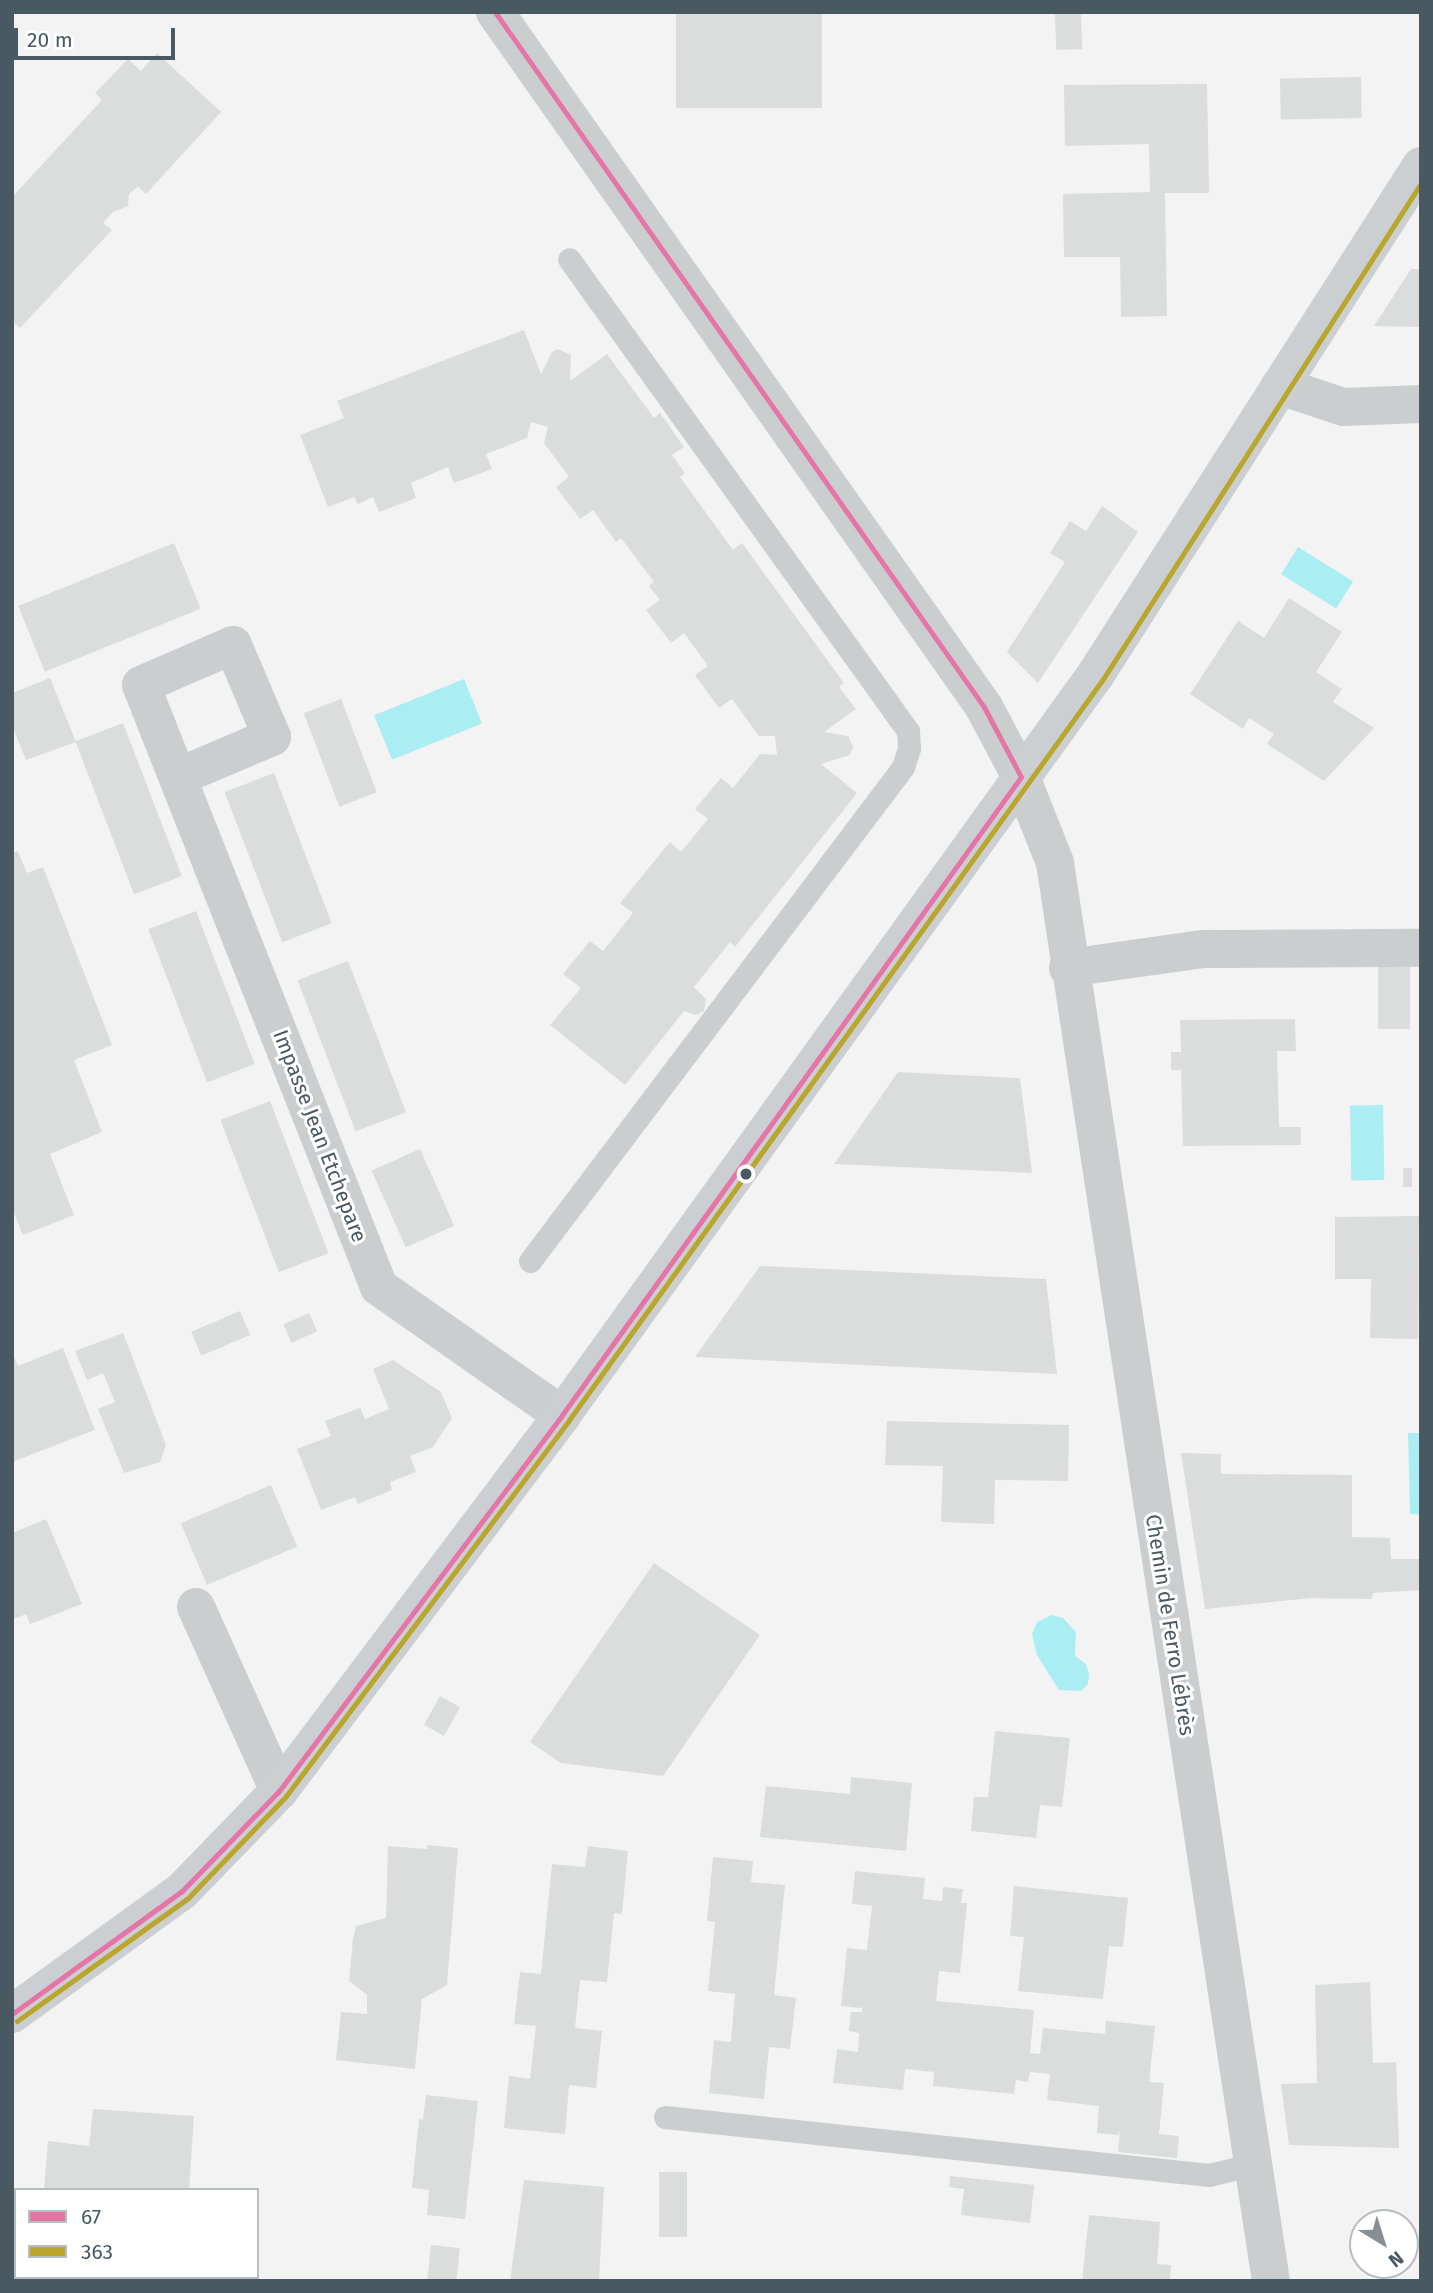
<!DOCTYPE html>
<meta charset="utf-8">
<style>
body{margin:0}
#map{position:relative;width:1433px;height:2293px;overflow:hidden;background:#f4f3f3;font-family:"Fira Sans",sans-serif}
div>[style]{position:absolute}
[style*='--x']{left:calc(var(--x)*1px);top:calc(var(--y)*1px);width:calc(var(--w)*1px);rotate:calc(var(--a)*1deg)}
.water>*{inset:0;background:#aaedf2;transform-origin:0 0}
.building>*{inset:0;background:#dbdcdc;transform-origin:0 0}
.service>*{height:23px;margin:-11.5px;padding:0 11.5px;transform-origin:11.5px;border-radius:11.5px;background:#cacecf}
.minor>*{height:38px;margin:-19px;padding:0 19px;transform-origin:19px;border-radius:19px;background:#cacecf}
.secondary>*{height:38px;margin:-19px;padding:0 19px;transform-origin:19px;border-radius:19px;background:#cbcfd2}
.bus-1>*{height:5px;margin:-2.5px;padding:0 2.5px;transform-origin:2.5px;border-radius:2.5px;background:#e675a7}
.bus-2>*{height:5px;margin:-2.5px;padding:0 2.5px;transform-origin:2.5px;border-radius:2.5px;background:#baa52d}
.dots>*{width:19px;height:19px;translate:-50% -50%;box-sizing:border-box;border:4px solid #fff;border-radius:50%}
span{translate:-50% -50%;white-space:nowrap;text-align:center;line-height:1.15;-webkit-text-stroke:6px #fff;paint-order:stroke}
.street-label{font-size:21px;color:#495962}
.frame{position:absolute;inset:0;border:14px solid #495962;pointer-events:none}
.legend{position:absolute;left:14px;top:2188px;width:245px;height:91px;box-sizing:border-box;background:#fff;border:2px solid #b6bdc0;margin:0;padding:9px 12px;list-style:none;font-size:21px;color:#495962}
.legend li{display:flex;align-items:center;gap:14px;height:35px}
.legend b{width:35px;border:2px solid #b6bdc0}
.north{position:absolute;left:1349px;top:2209px;width:70px;height:70px;box-sizing:border-box;background:#fff;border:2px solid #b6bdc0;border-radius:50%;rotate:142deg;font-size:19px;font-weight:700;line-height:28px;text-align:center;color:#495962}
.north::after{content:'';display:block;margin:auto;width:24px;height:32px;background:#858f95;clip-path:polygon(50% 0,100% 100%,50% 72%,0 100%)}
.scale{position:absolute;left:14px;top:28px;width:161px;height:32px;box-sizing:border-box;border:4px solid #495962;border-top:0;padding-left:9px;font-size:21px;line-height:24px;white-space:nowrap;color:#495962;-webkit-text-stroke:5px #fff;paint-order:stroke}
</style>
<div id="map">
<div class="water">
<i style="left:1298px;top:547px;width:65px;height:32px;rotate:32deg"></i>
<i style="left:464px;top:679px;width:48px;height:97px;rotate:68deg"></i>
<i style="left:1383px;top:1105px;width:75px;height:33px;rotate:89deg"></i>
<i style="clip-path:polygon(1408px 1433px,1421px 1433px,1421px 1515px,1410px 1514px)"></i>
<i style="clip-path:polygon(1052px 1615px,1063px 1618px,1076px 1632px,1075px 1656px,1086px 1664px,1089px 1674px,1088px 1684px,1081px 1691px,1059px 1690px,1037px 1655px,1032px 1634px,1037px 1622px)"></i>
</div>
<div class="building">
<i style="left:676px;top:12px;width:146px;height:96px"></i>
<i style="left:1081px;top:13px;width:36px;height:26px;rotate:88deg"></i>
<i style="clip-path:polygon(157px 53px,221px 112px,146px 194px,138px 186px,129px 194px,128px 206px,113px 212px,103px 223px,112px 230px,20px 328px,12px 321px,12px 197px,102px 100px,95px 93px,128px 59px,141px 71px)"></i>
<i style="left:1361px;top:77px;width:41px;height:81px;rotate:89deg"></i>
<i style="clip-path:polygon(1207px 84px,1209px 193px,1165px 193px,1167px 316px,1121px 317px,1120px 257px,1064px 257px,1063px 194px,1150px 192px,1149px 144px,1065px 146px,1064px 85px)"></i>
<i style="clip-path:polygon(1411px 269px,1421px 269px,1421px 327px,1374px 326px)"></i>
<i style="clip-path:polygon(524px 330px,541px 374px,552px 352px,558px 349px,571px 355px,570px 381px,607px 354px,654px 418px,660px 413px,684px 447px,672px 455px,685px 473px,680px 477px,733px 550px,742px 543px,844px 683px,839px 687px,856px 709px,824px 732px,848px 736px,853px 747px,850px 755px,821px 764px,857px 793px,735px 947px,730px 942px,694px 987px,706px 999px,704px 1011px,696px 1015px,684px 1011px,625px 1085px,550px 1025px,581px 988px,563px 974px,590px 941px,603px 951px,633px 913px,620px 903px,670px 842px,681px 852px,708px 819px,695px 809px,721px 778px,733px 788px,760px 754px,777px 755px,775px 736px,759px 736px,732px 699px,719px 708px,695px 675px,708px 666px,684px 633px,671px 643px,646px 610px,660px 600px,649px 586px,654px 582px,621px 538px,616px 542px,593px 510px,580px 519px,556px 487px,569px 477px,544px 443px,548px 427px,531px 422px,527px 438px,486px 454px,492px 469px,454px 483px,448px 467px,411px 483px,416px 498px,379px 512px,373px 497px,358px 504px,354px 497px,328px 507px,300px 435px,344px 418px,337px 401px)"></i>
<i style="clip-path:polygon(1102px 506px,1138px 532px,1038px 683px,1007px 652px,1065px 562px,1050px 553px,1070px 521px,1086px 531px)"></i>
<i style="left:174px;top:543px;width:71px;height:168px;rotate:68deg"></i>
<i style="clip-path:polygon(1289px 598px,1342px 632px,1316px 672px,1342px 689px,1333px 702px,1374px 728px,1324px 781px,1267px 744px,1274px 734px,1249px 718px,1243px 729px,1190px 694px,1238px 621px,1264px 638px)"></i>
<i style="clip-path:polygon(50px 678px,76px 742px,26px 760px,12px 726px,12px 693px)"></i>
<i style="left:341px;top:699px;width:100px;height:40px;rotate:69deg"></i>
<i style="left:123px;top:723px;width:164px;height:51px;rotate:69deg"></i>
<i style="left:274px;top:773px;width:161px;height:53px;rotate:69deg"></i>
<i style="clip-path:polygon(18px 851px,27px 873px,43px 867px,112px 1045px,74px 1060px,102px 1132px,50px 1154px,74px 1215px,23px 1235px,12px 1208px,12px 853px)"></i>
<i style="left:196px;top:911px;width:164px;height:51px;rotate:69deg"></i>
<i style="left:348px;top:961px;width:162px;height:54px;rotate:69deg"></i>
<i style="left:1378px;top:962px;width:32px;height:67px"></i>
<i style="clip-path:polygon(1295px 1019px,1296px 1051px,1277px 1051px,1279px 1127px,1301px 1127px,1301px 1145px,1183px 1146px,1181px 1070px,1171px 1070px,1171px 1052px,1181px 1052px,1180px 1020px)"></i>
<i style="clip-path:polygon(898px 1072px,1020px 1078px,1032px 1173px,834px 1164px)"></i>
<i style="left:270px;top:1101px;width:163px;height:53px;rotate:69deg"></i>
<i style="left:420px;top:1149px;width:84px;height:53px;rotate:66deg"></i>
<i style="left:1403px;top:1168px;width:9px;height:19px"></i>
<i style="clip-path:polygon(1419px 1216px,1418px 1339px,1370px 1338px,1371px 1279px,1335px 1279px,1335px 1217px)"></i>
<i style="clip-path:polygon(760px 1266px,1046px 1279px,1057px 1374px,695px 1357px)"></i>
<i style="left:240px;top:1311px;width:26px;height:53px;rotate:67deg"></i>
<i style="left:309px;top:1313px;width:20px;height:28px;rotate:66deg"></i>
<i style="clip-path:polygon(123px 1333px,166px 1445px,160px 1462px,124px 1473px,98px 1409px,115px 1402px,103px 1373px,87px 1380px,75px 1351px)"></i>
<i style="clip-path:polygon(63px 1348px,95px 1430px,12px 1462px,12px 1352px,18px 1366px)"></i>
<i style="clip-path:polygon(393px 1360px,441px 1392px,452px 1418px,433px 1447px,410px 1456px,416px 1472px,390px 1482px,392px 1490px,358px 1504px,355px 1497px,321px 1510px,297px 1449px,331px 1436px,325px 1421px,360px 1408px,365px 1419px,389px 1409px,373px 1369px)"></i>
<i style="clip-path:polygon(887px 1421px,1069px 1425px,1068px 1481px,995px 1480px,994px 1524px,941px 1522px,943px 1466px,885px 1465px)"></i>
<i style="clip-path:polygon(1181px 1453px,1221px 1454px,1221px 1474px,1352px 1475px,1352px 1537px,1390px 1538px,1391px 1559px,1421px 1559px,1421px 1590px,1373px 1593px,1372px 1599px,1310px 1598px,1205px 1609px)"></i>
<i style="left:271px;top:1485px;width:67px;height:98px;rotate:67deg"></i>
<i style="clip-path:polygon(46px 1519px,82px 1604px,30px 1624px,26px 1614px,12px 1620px,12px 1533px)"></i>
<i style="clip-path:polygon(654px 1563px,760px 1635px,663px 1776px,561px 1763px,530px 1742px)"></i>
<i style="left:440px;top:1696px;width:23px;height:33px;rotate:29deg"></i>
<i style="clip-path:polygon(995px 1731px,1070px 1738px,1062px 1807px,1040px 1805px,1036px 1838px,971px 1831px,974px 1797px,988px 1797px)"></i>
<i style="clip-path:polygon(851px 1777px,912px 1783px,906px 1851px,760px 1837px,766px 1786px,850px 1794px)"></i>
<i style="clip-path:polygon(427px 1845px,458px 1848px,447px 1985px,422px 1999px,415px 2069px,336px 2060px,341px 2012px,367px 2014px,367px 1995px,349px 1981px,353px 1939px,356px 1926px,386px 1918px,388px 1846px,427px 1849px)"></i>
<i style="clip-path:polygon(588px 1846px,628px 1851px,622px 1914px,614px 1913px,607px 1982px,580px 1980px,575px 2028px,602px 2031px,596px 2088px,569px 2085px,565px 2134px,504px 2128px,509px 2076px,530px 2079px,536px 2026px,514px 2024px,520px 1972px,541px 1974px,552px 1864px,585px 1867px)"></i>
<i style="clip-path:polygon(713px 1857px,753px 1861px,751px 1882px,785px 1885px,774px 1995px,796px 1998px,790px 2049px,769px 2047px,764px 2099px,709px 2093px,714px 2040px,731px 2042px,735px 1994px,708px 1991px,715px 1922px,707px 1921px)"></i>
<i style="clip-path:polygon(855px 1871px,925px 1878px,923px 1899px,942px 1901px,943px 1887px,963px 1889px,961px 1903px,967px 1903px,960px 1973px,939px 1971px,936px 2001px,1034px 2010px,1030px 2053px,1040px 2054px,1043px 2028px,1105px 2034px,1106px 2021px,1155px 2026px,1149px 2082px,1164px 2083px,1159px 2134px,1179px 2136px,1177px 2158px,1118px 2152px,1120px 2131px,1118px 2135px,1097px 2133px,1099px 2106px,1047px 2100px,1050px 2074px,1030px 2072px,1028px 2082px,1016px 2080px,1014px 2094px,933px 2086px,934px 2072px,905px 2069px,903px 2090px,833px 2083px,837px 2049px,858px 2052px,859px 2033px,849px 2031px,851px 2012px,862px 2012px,862px 2008px,841px 2006px,847px 1948px,867px 1950px,872px 1906px,852px 1904px)"></i>
<i style="clip-path:polygon(1014px 1886px,1128px 1898px,1123px 1947px,1109px 1946px,1103px 1999px,1018px 1991px,1024px 1937px,1010px 1936px)"></i>
<i style="clip-path:polygon(1370px 1982px,1373px 2063px,1396px 2062px,1399px 2148px,1289px 2145px,1281px 2084px,1317px 2083px,1315px 1985px)"></i>
<i style="clip-path:polygon(426px 2095px,478px 2101px,465px 2219px,427px 2215px,429px 2190px,412px 2188px,419px 2119px,423px 2120px)"></i>
<i style="clip-path:polygon(93px 2109px,194px 2116px,189px 2190px,44px 2190px,48px 2141px,89px 2146px)"></i>
<i style="left:659px;top:2172px;width:28px;height:65px"></i>
<i style="clip-path:polygon(950px 2176px,1034px 2185px,1030px 2223px,961px 2215px,964px 2189px,949px 2187px)"></i>
<i style="clip-path:polygon(524px 2180px,604px 2187px,599px 2281px,510px 2281px)"></i>
<i style="clip-path:polygon(1089px 2215px,1160px 2222px,1157px 2264px,1171px 2265px,1170px 2281px,1082px 2281px)"></i>
<i style="left:431px;top:2245px;width:29px;height:36px;rotate:6deg"></i>
</div>
<div class="service">
<i style="--x:530;--y:1261;--w:619;--a:-52.94"></i>
<i style="--x:903;--y:767;--w:20;--a:-72"></i>
<i style="--x:909;--y:748;--w:17;--a:-93"></i>
<i style="--x:908;--y:731;--w:26;--a:-126"></i>
<i style="--x:893;--y:710;--w:555;--a:-125.69"></i>
<i style="--x:665;--y:2117;--w:547;--a:6.09"></i>
<i style="--x:1209;--y:2175;--w:46;--a:-13.7"></i>
</div>
<div class="minor">
<i style="--x:495;--y:12;--w:850;--a:54.87"></i>
<i style="--x:984;--y:707;--w:79;--a:62.1"></i>
<i style="--x:1021;--y:777;--w:92;--a:68.4"></i>
<i style="--x:1055;--y:863;--w:1434;--a:81.34"></i>
<i style="--x:1280;--y:386;--w:66;--a:18.4"></i>
<i style="--x:1343;--y:407;--w:78;--a:-2.2"></i>
<i style="--x:180;--y:776;--w:100;--a:-23"></i>
<i style="--x:272;--y:737;--w:100;--a:-113"></i>
<i style="--x:233;--y:645;--w:100;--a:156.5"></i>
<i style="--x:141;--y:685;--w:647;--a:68.43"></i>
<i style="--x:379;--y:1287;--w:223;--a:35"></i>
<i style="--x:1068;--y:968;--w:137;--a:-8"></i>
<i style="--x:1204;--y:949;--w:217;--a:-0.3"></i>
<i style="--x:196;--y:1607;--w:202;--a:65.7"></i>
</div>
<div class="secondary">
<i style="--x:12;--y:2014;--w:210;--a:-35.9"></i>
<i style="--x:182;--y:1891;--w:139;--a:-45.9"></i>
<i style="--x:279;--y:1791;--w:471;--a:-53"></i>
<i style="--x:562;--y:1415;--w:913;--a:-54.22"></i>
<i style="--x:1096;--y:674;--w:603;--a:-57.39"></i>
</div>
<div class="bus-1">
<i style="--x:495;--y:12;--w:850;--a:54.87"></i>
<i style="--x:984;--y:707;--w:79;--a:62.1"></i>
<i style="--x:12;--y:2014;--w:210;--a:-35.9"></i>
<i style="--x:182;--y:1891;--w:139;--a:-45.9"></i>
<i style="--x:279;--y:1791;--w:471;--a:-53"></i>
<i style="--x:562;--y:1415;--w:786;--a:-54.27"></i>
</div>
<div class="bus-2">
<i style="--x:17;--y:2021;--w:211;--a:-35.7"></i>
<i style="--x:188;--y:1898;--w:141;--a:-46.1"></i>
<i style="--x:286;--y:1796;--w:471;--a:-53"></i>
<i style="--x:569;--y:1420;--w:913;--a:-54.22"></i>
<i style="--x:1103;--y:679;--w:589;--a:-57.33"></i>
</div>
<div class="dots">
<i style="left:746px;top:1174px;background:#495962"></i>
</div>
<div class="street-label">
<span style="left:320px;top:1136px;rotate:69deg">Impasse Jean Etchepare</span>
<span style="left:1170px;top:1625px;rotate:81deg">Chemin de Ferro Lébrès</span>
</div>
<div class="frame"></div>
<ul class="legend">
<li><b style="height:9px;background:#e675a7"></b>67</li>
<li><b style="height:9px;background:#baa52d"></b>363</li>
</ul>
<div class="north">N</div>
<div class="scale">20 m</div>
</div>
